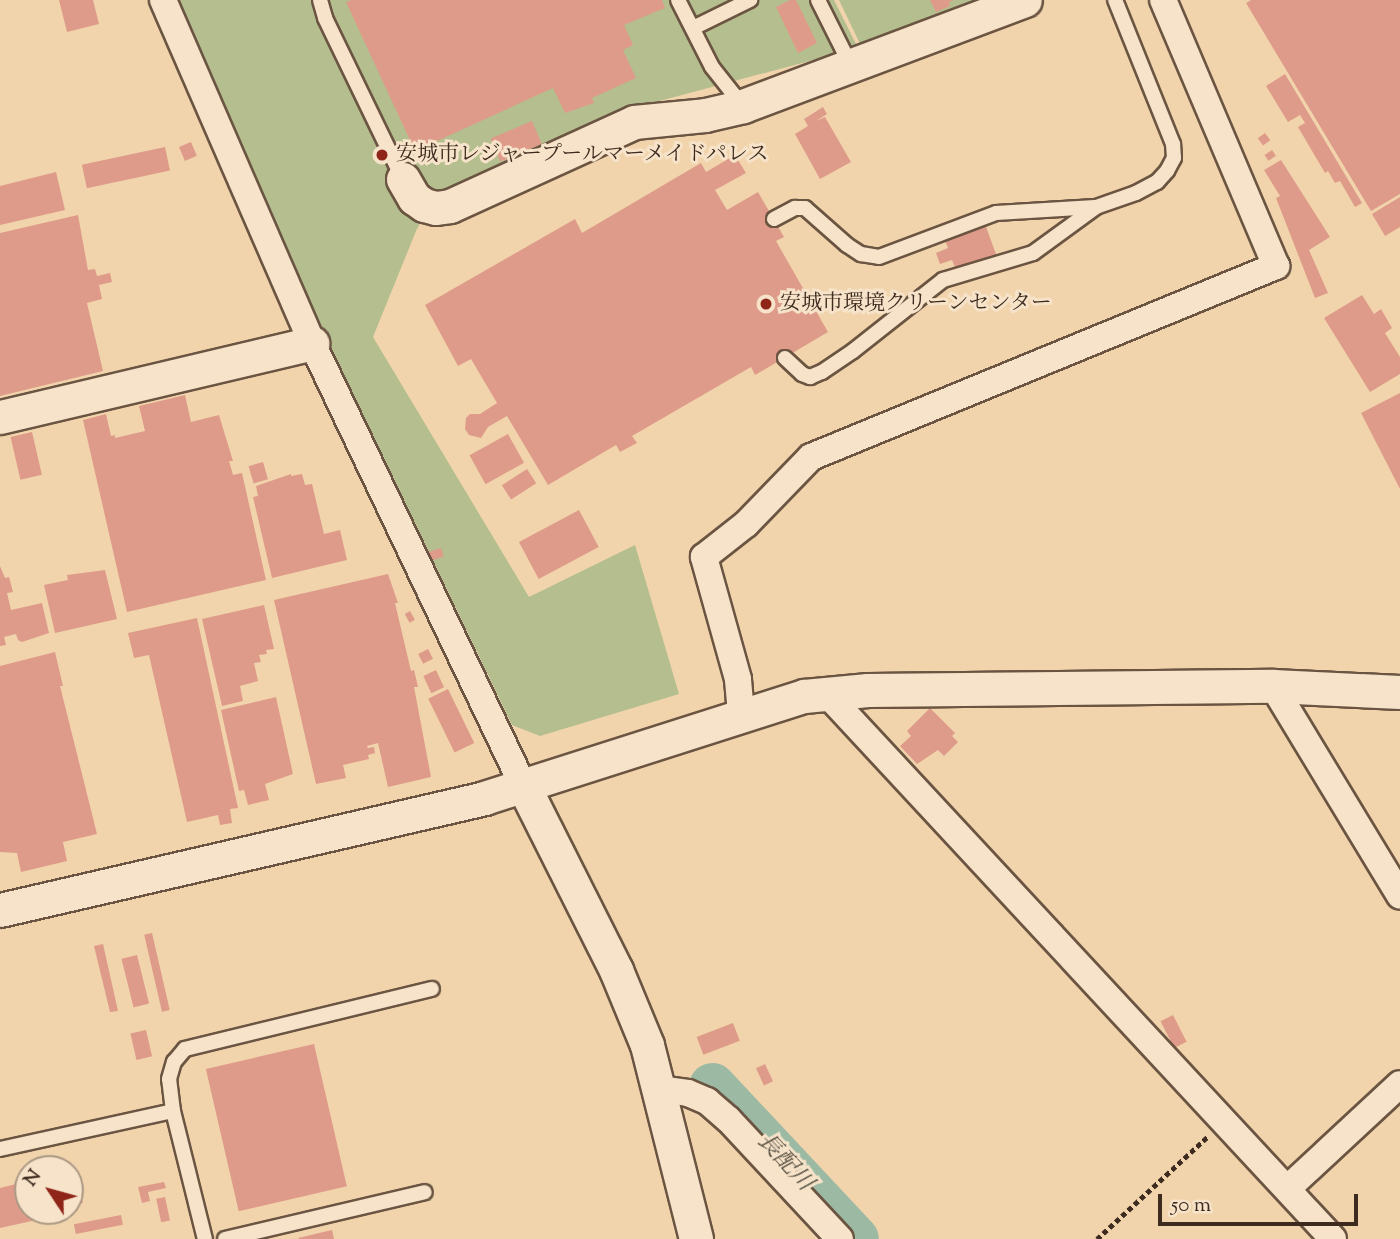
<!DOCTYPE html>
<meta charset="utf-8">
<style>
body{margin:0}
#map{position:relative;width:1400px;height:1239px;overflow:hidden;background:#f1d4ac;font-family:"Sorts Mill Goudy","Noto Serif JP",serif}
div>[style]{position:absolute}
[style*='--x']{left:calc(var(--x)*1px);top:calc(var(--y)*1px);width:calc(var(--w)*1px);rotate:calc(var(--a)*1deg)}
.green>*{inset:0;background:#b4be8e}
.river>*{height:47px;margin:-23.5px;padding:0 23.5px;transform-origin:23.5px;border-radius:23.5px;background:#9cb9a4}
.building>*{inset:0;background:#df9b89;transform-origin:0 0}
.path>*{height:4.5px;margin-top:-2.25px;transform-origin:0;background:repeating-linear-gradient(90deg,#3e2b1f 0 5px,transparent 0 8.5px)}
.roads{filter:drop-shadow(2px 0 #6b5542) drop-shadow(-2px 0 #6b5542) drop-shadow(0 2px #6b5542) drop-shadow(0 -2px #6b5542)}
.service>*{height:14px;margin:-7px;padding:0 7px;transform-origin:7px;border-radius:7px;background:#f6e3c9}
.minor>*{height:26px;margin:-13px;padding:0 13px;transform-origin:13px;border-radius:13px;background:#f6e3c9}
.tertiary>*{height:33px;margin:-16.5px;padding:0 16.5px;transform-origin:16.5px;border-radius:16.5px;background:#f6e3c9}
.dots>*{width:19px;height:19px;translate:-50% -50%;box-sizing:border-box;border:4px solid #f6e3c9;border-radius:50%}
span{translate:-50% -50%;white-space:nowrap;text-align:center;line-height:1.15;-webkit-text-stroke:6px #f6e3c9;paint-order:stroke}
.poi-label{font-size:21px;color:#3e2b1f}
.left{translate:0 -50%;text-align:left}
.water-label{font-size:23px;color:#564e40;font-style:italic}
.north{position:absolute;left:14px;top:1155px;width:70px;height:70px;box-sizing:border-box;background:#f6e3c9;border:2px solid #ac9985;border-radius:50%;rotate:306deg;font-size:19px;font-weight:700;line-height:28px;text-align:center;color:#3e2b1f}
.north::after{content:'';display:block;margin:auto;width:24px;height:32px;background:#8f2418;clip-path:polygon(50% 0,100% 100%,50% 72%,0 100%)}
.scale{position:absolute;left:1158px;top:1194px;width:200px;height:32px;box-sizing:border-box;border:4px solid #3e2b1f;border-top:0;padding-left:9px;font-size:21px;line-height:24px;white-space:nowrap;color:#3e2b1f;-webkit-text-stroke:5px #f6e3c9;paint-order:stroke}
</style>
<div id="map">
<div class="green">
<i style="clip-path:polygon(174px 0,834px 0,858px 48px,611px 114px,435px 195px,416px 231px,373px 337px,529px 597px,635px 545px,679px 694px,540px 736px,512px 725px,314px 312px,311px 314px)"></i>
<i style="clip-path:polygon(839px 0,986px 0,862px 48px)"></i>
</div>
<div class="river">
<i style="--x:712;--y:1086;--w:209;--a:46.9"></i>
</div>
<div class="building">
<i style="clip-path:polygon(59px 0,93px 0,99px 24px,67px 32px)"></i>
<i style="clip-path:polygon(352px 0,662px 0,665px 8px,624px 25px,633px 45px,623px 50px,636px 78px,592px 98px,594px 103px,565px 113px,553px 88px,415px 151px,346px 2px)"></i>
<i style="clip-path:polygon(790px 0,796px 0,817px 43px,798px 53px,776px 7px)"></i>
<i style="clip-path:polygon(930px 0,954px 0,949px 2px,950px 6px,936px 12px)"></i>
<i style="clip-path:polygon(1251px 0,1400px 0,1400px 194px,1371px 211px,1246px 3px)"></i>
<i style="clip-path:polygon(1285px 74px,1362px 203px,1355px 207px,1340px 181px,1335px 183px,1328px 171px,1325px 173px,1298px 127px,1305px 123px,1300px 115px,1288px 122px,1266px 86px)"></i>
<i style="clip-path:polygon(823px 107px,827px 114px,816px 121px,825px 117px,851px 162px,820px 179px,795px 134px,808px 126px,804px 119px)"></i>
<i style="left:532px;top:121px;width:25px;height:45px;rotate:67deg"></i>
<i style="left:1265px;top:133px;width:9px;height:9px;rotate:54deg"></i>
<i style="left:191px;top:142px;width:15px;height:13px;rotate:67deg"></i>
<i style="left:165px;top:147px;width:24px;height:85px;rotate:78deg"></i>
<i style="left:1272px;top:150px;width:7px;height:9px;rotate:56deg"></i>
<i style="clip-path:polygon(735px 155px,746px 173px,715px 190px,727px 210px,758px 192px,784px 237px,776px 241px,828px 332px,755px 375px,751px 367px,632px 436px,637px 443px,620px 452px,616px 445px,548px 485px,507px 416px,488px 427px,481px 438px,469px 435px,465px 429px,466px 418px,470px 414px,480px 414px,497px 403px,471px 359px,458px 366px,425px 305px,575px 219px,582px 233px,701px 163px,706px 172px)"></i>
<i style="clip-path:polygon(1281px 160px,1330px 237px,1309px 250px,1328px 293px,1315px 298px,1276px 198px,1280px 196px,1264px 170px)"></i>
<i style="clip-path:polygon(56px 172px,65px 210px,0 225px,0 186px)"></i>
<i style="clip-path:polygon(1400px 197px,1400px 227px,1385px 236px,1372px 214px)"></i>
<i style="clip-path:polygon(981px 213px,1000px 265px,960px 279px,952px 260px,940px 264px,936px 253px,948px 248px,940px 228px)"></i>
<i style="clip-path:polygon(78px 215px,88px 270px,95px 269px,97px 276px,110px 273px,112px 282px,99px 285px,102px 299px,87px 303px,103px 371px,0 396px,0 233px)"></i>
<i style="clip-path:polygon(1362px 295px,1374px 314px,1381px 309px,1392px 328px,1385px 333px,1400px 357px,1400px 374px,1370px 392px,1324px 318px)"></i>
<i style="clip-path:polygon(1400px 393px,1400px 489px,1361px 413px)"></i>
<i style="clip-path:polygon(185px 395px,191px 422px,219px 415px,233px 461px,229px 461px,233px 475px,242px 473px,266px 580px,127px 612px,83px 420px,106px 414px,111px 436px,115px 435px,115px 438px,145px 431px,139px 406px)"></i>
<i style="left:32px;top:432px;width:44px;height:22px;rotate:77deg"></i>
<i style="left:508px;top:434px;width:33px;height:44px;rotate:61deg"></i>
<i style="left:263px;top:462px;width:18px;height:15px;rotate:74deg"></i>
<i style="left:527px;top:469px;width:17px;height:30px;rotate:57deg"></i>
<i style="clip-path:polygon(291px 474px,291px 476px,302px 474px,305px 485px,312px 484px,324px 534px,340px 530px,347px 560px,272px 578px,253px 497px,258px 496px,256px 486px)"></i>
<i style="left:579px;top:510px;width:42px;height:68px;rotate:62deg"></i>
<i style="left:441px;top:548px;width:9px;height:13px;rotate:72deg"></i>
<i style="clip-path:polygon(0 566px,5px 578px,9px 577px,13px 592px,7px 593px,11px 610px,42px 603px,49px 633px,22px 642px,18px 640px,16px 634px,4px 637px,6px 645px,0 646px)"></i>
<i style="clip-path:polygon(105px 570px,117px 619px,55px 633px,44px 585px,68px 580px,67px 575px)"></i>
<i style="clip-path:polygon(388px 574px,398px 603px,395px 603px,411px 671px,414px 670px,418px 687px,414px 687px,431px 777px,388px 787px,378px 743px,367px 746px,368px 748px,374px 747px,375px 753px,368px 755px,369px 759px,343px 765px,346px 778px,316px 784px,274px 600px)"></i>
<i style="clip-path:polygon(264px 605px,274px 649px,266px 650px,267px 654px,259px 655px,261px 662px,254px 663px,258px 681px,240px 686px,243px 701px,222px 706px,202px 619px)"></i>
<i style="left:410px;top:611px;width:10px;height:6px;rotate:61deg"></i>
<i style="clip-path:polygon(197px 618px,238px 808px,230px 809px,232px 823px,220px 825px,218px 815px,187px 822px,149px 655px,134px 658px,128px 633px)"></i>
<i style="left:428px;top:649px;width:11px;height:11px;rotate:63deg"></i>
<i style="clip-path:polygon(55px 652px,63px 686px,60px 686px,97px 834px,63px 842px,67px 861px,21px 872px,17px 853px,0 852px,0 666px)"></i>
<i style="left:436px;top:670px;width:19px;height:14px;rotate:65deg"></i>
<i style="left:448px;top:689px;width:60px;height:22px;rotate:64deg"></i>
<i style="clip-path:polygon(276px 697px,293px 774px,265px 784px,269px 800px,248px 805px,244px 790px,239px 791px,221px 710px)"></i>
<i style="clip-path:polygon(930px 708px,955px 733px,952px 736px,958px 742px,944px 756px,938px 750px,917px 764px,900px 746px,911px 736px,907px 731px)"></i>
<i style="left:152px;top:933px;width:79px;height:8px;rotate:77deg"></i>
<i style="clip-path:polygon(103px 944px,118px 1011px,110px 1012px,94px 946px)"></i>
<i style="left:137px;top:955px;width:50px;height:16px;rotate:76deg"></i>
<i style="left:1173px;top:1015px;width:30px;height:14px;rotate:63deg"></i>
<i style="left:733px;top:1023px;width:19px;height:39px;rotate:69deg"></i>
<i style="left:146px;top:1030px;width:27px;height:16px;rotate:77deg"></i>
<i style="left:314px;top:1044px;width:146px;height:111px;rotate:77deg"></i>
<i style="left:765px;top:1064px;width:19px;height:10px;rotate:65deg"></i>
<i style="clip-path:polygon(28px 1181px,28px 1211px,48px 1211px,50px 1217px,0 1228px,0 1188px)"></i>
<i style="clip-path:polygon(164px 1182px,166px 1188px,148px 1192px,150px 1201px,142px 1203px,138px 1187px)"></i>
<i style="clip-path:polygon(82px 1197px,83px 1203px,70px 1206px,70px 1199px)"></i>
<i style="left:165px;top:1197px;width:24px;height:9px;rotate:78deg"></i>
<i style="left:121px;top:1215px;width:10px;height:48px;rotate:79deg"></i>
<i style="clip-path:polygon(332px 1230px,334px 1239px,299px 1239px,298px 1238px)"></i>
</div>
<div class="path">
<i style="--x:1097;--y:1239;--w:150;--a:-42.8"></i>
</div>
<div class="roads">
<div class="service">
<i style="--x:320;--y:0;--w:19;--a:74"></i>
<i style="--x:325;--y:18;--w:179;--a:64.2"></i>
<i style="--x:678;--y:0;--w:75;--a:63.1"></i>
<i style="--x:712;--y:67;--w:48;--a:51.7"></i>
<i style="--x:818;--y:0;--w:74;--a:63.4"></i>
<i style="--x:693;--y:28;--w:64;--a:-26.2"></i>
<i style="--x:774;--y:219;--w:24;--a:-28"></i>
<i style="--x:795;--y:208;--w:10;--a:0"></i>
<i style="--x:805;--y:208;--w:56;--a:41.4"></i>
<i style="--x:847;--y:245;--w:17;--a:33"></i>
<i style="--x:861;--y:254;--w:18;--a:9"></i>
<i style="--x:879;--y:257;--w:125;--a:-20.6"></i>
<i style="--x:996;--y:213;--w:99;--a:-3.5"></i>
<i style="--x:785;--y:358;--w:23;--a:43"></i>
<i style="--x:802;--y:374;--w:9;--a:21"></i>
<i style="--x:810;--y:377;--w:13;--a:-23"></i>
<i style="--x:822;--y:372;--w:37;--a:-34"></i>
<i style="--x:853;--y:351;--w:115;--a:-38.3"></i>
<i style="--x:943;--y:280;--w:94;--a:-16.7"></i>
<i style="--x:1033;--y:253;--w:78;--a:-36.1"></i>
<i style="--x:1096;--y:207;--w:42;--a:-19.3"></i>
<i style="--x:1136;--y:193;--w:24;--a:-28"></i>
<i style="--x:1157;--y:182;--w:15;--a:-48"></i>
<i style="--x:1167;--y:171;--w:15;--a:-62"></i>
<i style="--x:1174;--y:158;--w:14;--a:-94"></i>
<i style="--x:1173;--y:144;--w:155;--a:-111.9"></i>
<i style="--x:173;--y:1111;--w:132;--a:76"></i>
<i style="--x:0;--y:1149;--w:177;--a:-12.4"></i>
<i style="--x:173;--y:1111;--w:32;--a:-97"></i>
<i style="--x:169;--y:1079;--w:18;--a:-74"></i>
<i style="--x:174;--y:1062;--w:17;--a:-50"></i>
<i style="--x:185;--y:1049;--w:254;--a:-13.7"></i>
<i style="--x:225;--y:1239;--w:205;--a:-13.2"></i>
</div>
<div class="minor">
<i style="--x:163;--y:0;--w:374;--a:66.5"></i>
<i style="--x:312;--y:343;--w:492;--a:64.5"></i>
<i style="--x:1273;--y:686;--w:245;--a:58.8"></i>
<i style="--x:826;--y:693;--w:745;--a:47.12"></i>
<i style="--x:741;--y:714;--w:35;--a:-95"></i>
<i style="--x:738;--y:679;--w:127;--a:-105.6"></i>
<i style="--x:704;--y:557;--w:53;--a:-38.2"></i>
<i style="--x:746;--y:524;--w:93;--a:-45.9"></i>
<i style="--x:811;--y:457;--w:503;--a:-22.33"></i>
<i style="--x:1276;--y:266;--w:289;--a:-113"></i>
<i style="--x:660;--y:1089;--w:28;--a:8"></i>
<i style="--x:688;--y:1093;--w:21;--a:23"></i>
<i style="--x:707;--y:1101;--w:28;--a:41"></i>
<i style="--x:728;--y:1119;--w:164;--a:47"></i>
<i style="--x:1287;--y:1189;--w:154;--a:-42.9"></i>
</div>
<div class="tertiary">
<i style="--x:403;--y:179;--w:22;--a:60"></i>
<i style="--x:414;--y:198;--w:12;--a:35"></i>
<i style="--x:424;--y:205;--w:12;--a:14"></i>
<i style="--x:436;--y:208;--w:14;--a:-8"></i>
<i style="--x:450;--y:206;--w:202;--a:-24.5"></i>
<i style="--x:634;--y:122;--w:71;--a:-5.6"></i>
<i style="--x:705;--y:115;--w:39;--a:-13"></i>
<i style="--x:743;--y:106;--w:301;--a:-20.6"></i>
<i style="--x:0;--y:417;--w:321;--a:-13.3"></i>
<i style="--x:524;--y:787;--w:205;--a:63.3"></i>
<i style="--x:616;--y:970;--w:81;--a:67.5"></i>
<i style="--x:647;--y:1045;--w:200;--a:75.8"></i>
<i style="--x:0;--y:910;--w:497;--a:-13"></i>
<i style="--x:484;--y:798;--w:336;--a:-17.7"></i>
<i style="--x:804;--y:696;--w:64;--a:-5.4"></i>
<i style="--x:868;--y:690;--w:405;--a:-0.6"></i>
<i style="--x:1273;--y:686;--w:127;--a:2.7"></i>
</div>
</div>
<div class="dots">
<i style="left:382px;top:155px;background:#8f2418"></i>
<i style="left:766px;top:304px;background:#8f2418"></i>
</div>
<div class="poi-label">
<span class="left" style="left:396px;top:155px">安城市レジャープールマーメイドパレス</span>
<span class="left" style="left:780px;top:304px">安城市環境クリーンセンター</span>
</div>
<div class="water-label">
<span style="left:784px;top:1163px;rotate:47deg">長配川</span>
</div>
<div class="north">N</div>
<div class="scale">50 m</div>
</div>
